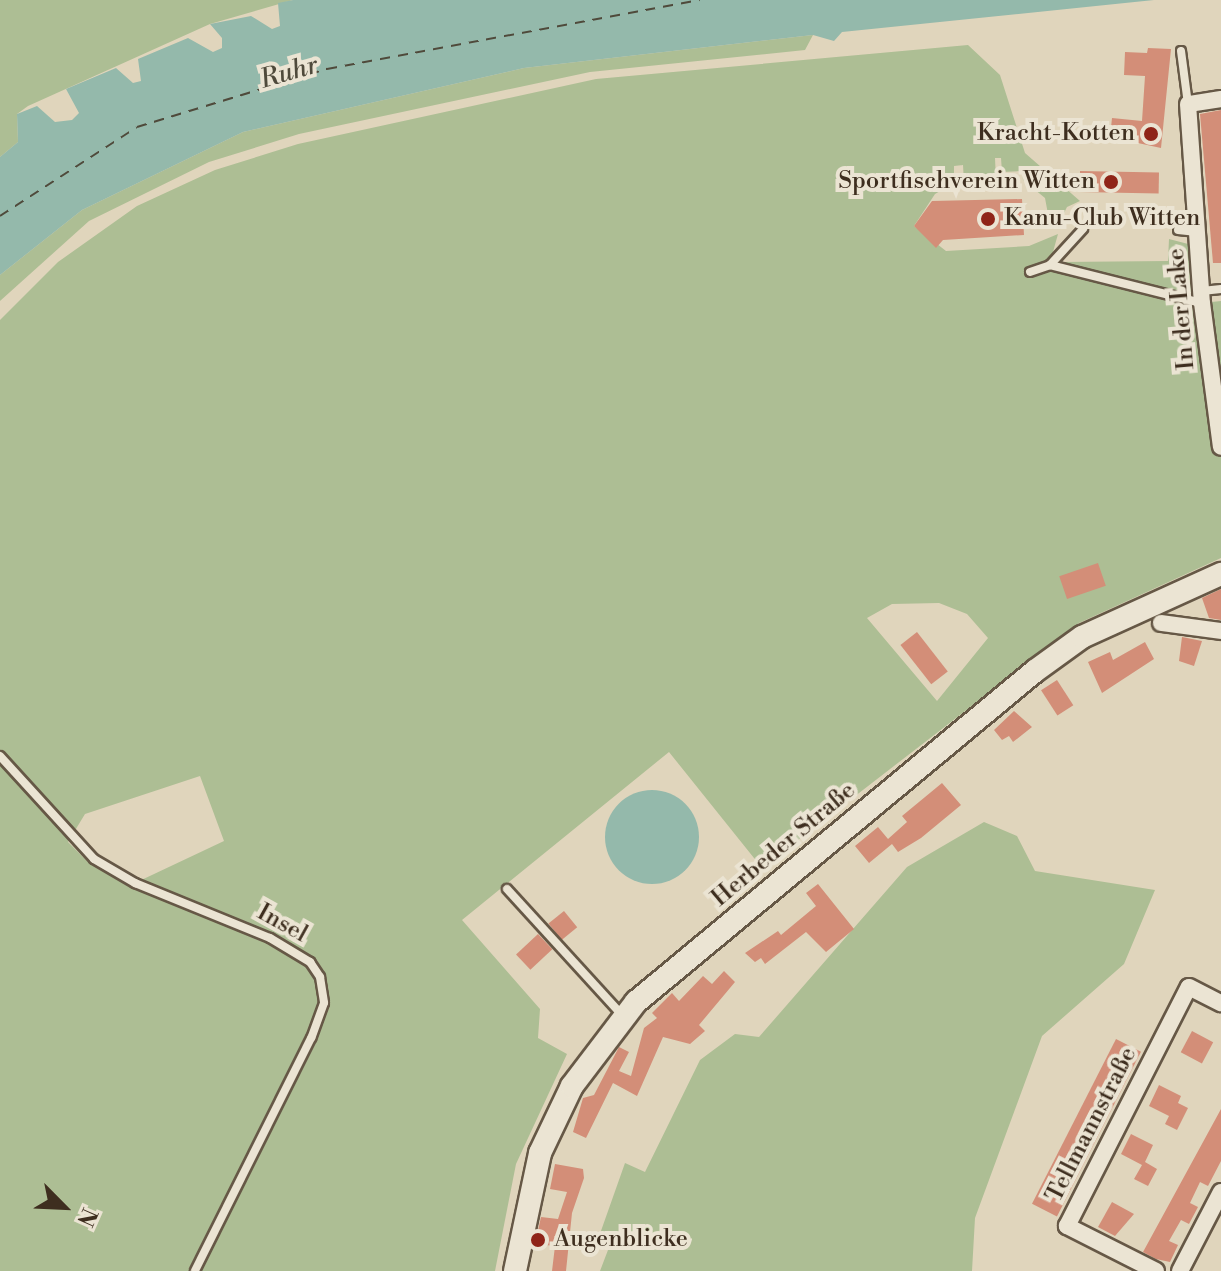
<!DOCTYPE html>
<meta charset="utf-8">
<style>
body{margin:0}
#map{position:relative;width:1221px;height:1271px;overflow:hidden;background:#e0d5bc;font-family:"Libre Bodoni",serif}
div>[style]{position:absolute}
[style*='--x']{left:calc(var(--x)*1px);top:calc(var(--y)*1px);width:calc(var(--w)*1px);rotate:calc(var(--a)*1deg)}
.green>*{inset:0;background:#adbe94}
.water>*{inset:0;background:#94b9ab}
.round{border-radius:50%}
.ferry>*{height:2px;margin-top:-1px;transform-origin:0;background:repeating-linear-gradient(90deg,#4f4a3b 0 10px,transparent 0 18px)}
.building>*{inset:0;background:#d38e78;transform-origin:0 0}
.roads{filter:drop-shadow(2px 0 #665846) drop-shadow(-2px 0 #665846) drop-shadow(0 2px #665846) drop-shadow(0 -2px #665846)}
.lane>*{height:8px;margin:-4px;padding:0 4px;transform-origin:4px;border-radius:4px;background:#ebe4d3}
.street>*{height:16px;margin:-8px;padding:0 8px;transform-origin:8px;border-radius:8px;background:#ebe4d3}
.secondary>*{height:22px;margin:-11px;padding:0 11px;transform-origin:11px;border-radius:11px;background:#ebe4d3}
.dots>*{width:22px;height:22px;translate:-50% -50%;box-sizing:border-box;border:4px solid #ebe4d3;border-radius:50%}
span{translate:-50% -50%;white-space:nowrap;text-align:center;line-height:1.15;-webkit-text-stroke:8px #ebe4d3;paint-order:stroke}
.poi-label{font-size:24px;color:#3e2e1f}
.right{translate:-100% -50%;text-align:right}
.left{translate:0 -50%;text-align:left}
.street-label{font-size:24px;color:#3e2e1f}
.water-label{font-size:26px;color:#4f4a3b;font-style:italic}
.north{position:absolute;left:24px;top:1167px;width:80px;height:80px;-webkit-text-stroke:6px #ebe4d3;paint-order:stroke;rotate:114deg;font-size:22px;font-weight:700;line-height:32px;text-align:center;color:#3e2e1f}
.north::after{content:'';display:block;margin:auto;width:28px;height:36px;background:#3e2e1f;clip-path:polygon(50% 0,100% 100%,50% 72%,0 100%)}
</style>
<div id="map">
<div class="green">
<i style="clip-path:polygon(0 0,293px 0,210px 24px,28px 106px,17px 114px,18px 142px,0 157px)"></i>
<i style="clip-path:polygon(813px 35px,805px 50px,590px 72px,299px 134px,209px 162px,89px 221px,0 301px,0 275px,82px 210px,243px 132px,524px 68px)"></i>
<i style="clip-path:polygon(evenodd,968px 45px,1000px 75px,1025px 153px,1080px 201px,1067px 207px,1058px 225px,1050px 225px,1045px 198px,1023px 180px,1022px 171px,1002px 172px,1001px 158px,995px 158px,996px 181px,964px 183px,963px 165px,954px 166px,954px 183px,935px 194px,914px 226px,946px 251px,1029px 246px,1058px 234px,1053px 252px,1061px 262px,1168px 261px,1169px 239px,1192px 245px,1197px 280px,1191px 292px,1168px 289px,1202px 303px,1221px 301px,1221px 558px,1079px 623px,762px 868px,669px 752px,462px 920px,540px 1009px,538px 1038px,567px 1054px,516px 1164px,495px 1271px,0 1271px,0 320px,58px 262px,137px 206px,215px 170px,298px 144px,596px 79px,968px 45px,939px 603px,967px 614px,988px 638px,937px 701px,867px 618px,892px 604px,939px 603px,968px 45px,200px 776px,224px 841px,135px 883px,88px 862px,68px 842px,85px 814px,200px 776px)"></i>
<i style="clip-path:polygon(984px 822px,1017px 836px,1035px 871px,1155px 890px,1124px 964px,1042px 1036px,975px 1218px,972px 1271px,600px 1271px,608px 1250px,596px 1245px,625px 1163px,645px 1172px,700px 1060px,735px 1034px,759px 1037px,907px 867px)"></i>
</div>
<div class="water">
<i style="clip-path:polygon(293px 0,1154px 0,842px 32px,834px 41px,813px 35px,524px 68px,243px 132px,82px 210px,0 275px,0 157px,18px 142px,17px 114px,37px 106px,55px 122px,72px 120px,79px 113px,66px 89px,116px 68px,133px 83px,141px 81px,138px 59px,188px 38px,213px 52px,222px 48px,222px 38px,210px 24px,251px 16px,272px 29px,280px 26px,278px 3px)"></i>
<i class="round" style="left:605px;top:790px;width:94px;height:94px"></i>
</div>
<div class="ferry">
<i style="--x:0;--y:216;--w:163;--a:-33"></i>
<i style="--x:137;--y:127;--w:199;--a:-17"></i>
<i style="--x:327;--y:69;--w:379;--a:-10.5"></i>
</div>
<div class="building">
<i style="clip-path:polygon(1148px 48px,1171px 49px,1161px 148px,1110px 137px,1112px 118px,1142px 121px,1145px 76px,1124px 75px,1125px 52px,1147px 53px)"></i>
<i style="clip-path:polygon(1221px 110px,1221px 263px,1213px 263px,1200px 114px)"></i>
<i style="left:1080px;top:171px;width:79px;height:21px;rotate:1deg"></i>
<i style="clip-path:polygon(1022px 199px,1024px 235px,943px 240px,936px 248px,914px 226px,932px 201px)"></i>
<i style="left:1098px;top:563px;width:24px;height:41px;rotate:71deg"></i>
<i style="clip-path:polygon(1221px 589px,1221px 620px,1209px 618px,1202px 598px)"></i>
<i style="left:917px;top:632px;width:50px;height:21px;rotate:52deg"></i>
<i style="clip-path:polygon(1182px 637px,1202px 641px,1194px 666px,1179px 661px)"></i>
<i style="clip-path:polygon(1145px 642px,1154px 659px,1102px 693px,1088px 662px,1110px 652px,1113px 660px)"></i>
<i style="left:1057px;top:680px;width:30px;height:19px;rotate:57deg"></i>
<i style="clip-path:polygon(1014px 711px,1032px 727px,1013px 742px,1009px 736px,1002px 740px,994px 730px)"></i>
<i style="clip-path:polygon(942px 783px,961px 805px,921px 838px,898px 852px,892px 844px,869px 863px,855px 846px,878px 827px,888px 839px,907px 822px,902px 816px)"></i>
<i style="clip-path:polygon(818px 884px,854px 929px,826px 952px,806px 932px,765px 964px,761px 958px,755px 962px,745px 953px,778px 931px,781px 935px,816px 906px,806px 893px)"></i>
<i style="left:564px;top:911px;width:21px;height:20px;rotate:51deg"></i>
<i style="left:538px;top:934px;width:21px;height:30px;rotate:47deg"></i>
<i style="clip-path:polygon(724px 971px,735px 982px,699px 1025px,705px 1031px,690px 1044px,663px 1037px,637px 1096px,613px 1083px,586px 1138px,573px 1132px,583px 1098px,594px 1095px,619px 1047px,629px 1052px,619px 1071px,631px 1076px,644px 1028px,657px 1018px,652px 1013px,672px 993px,679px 1001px,703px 976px,712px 984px)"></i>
<i style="left:1192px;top:1031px;width:24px;height:24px;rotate:28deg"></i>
<i style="left:1116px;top:1039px;width:28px;height:185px;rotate:27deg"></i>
<i style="clip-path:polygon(1159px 1085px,1181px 1096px,1178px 1103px,1188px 1108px,1177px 1130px,1165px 1124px,1169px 1116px,1149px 1106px)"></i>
<i style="clip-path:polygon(1221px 1109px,1221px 1161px,1208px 1186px,1200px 1182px,1190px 1203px,1198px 1207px,1189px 1224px,1181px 1220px,1169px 1241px,1178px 1245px,1170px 1262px,1156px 1259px,1143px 1252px)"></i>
<i style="clip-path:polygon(1131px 1134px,1153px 1145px,1145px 1162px,1157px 1169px,1148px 1186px,1134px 1179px,1142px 1165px,1121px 1154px)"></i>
<i style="clip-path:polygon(555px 1164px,583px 1169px,584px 1178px,572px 1213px,566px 1271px,552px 1271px,555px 1246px,535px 1244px,541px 1217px,558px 1219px,567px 1192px,550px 1189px)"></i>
<i style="clip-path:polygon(1112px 1202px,1134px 1214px,1115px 1236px,1098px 1227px)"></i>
</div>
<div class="roads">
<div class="lane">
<i style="--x:1181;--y:51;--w:53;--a:82.5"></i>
<i style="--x:1178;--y:230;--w:19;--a:6"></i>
<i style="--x:1050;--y:265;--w:49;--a:-47.5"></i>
<i style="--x:1030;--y:272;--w:21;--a:-19"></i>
<i style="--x:1050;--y:265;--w:156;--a:14.1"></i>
<i style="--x:1202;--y:291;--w:19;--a:-6"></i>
<i style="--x:0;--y:756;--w:139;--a:47.6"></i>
<i style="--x:94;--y:859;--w:48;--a:30.3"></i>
<i style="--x:135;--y:883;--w:146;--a:22.2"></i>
<i style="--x:270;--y:938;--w:47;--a:31"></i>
<i style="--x:310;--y:962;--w:18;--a:56"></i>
<i style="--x:320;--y:977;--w:26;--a:81"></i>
<i style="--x:324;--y:1003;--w:37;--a:110"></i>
<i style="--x:311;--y:1038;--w:260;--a:116.5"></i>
<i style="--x:507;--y:889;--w:171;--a:47.6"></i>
</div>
<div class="street">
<i style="--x:1221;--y:99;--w:33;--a:171"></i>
<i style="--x:1188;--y:104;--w:199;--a:86"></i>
<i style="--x:1202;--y:303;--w:145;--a:82.5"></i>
<i style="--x:1161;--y:623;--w:61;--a:7.6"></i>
<i style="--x:1156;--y:1271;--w:100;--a:-153.2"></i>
<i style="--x:1067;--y:1226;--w:268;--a:-63"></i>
<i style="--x:1189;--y:987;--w:36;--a:27"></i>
<i style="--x:1180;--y:1271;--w:89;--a:-62.6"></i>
</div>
<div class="secondary">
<i style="--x:515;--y:1271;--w:121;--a:-78"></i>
<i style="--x:540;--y:1153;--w:74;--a:-64.5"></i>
<i style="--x:572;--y:1086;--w:106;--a:-52.7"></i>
<i style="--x:636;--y:1002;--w:518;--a:-39.68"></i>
<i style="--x:1035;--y:671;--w:58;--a:-35.9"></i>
<i style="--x:1082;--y:637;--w:153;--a:-24.4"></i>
</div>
</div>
<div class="dots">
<i style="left:1151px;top:134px;background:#8f2418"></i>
<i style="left:1111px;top:182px;background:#8f2418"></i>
<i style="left:988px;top:219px;background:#8f2418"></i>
<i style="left:538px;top:1240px;background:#8f2418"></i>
</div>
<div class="poi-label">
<span class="right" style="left:1135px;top:134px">Kracht-Kotten</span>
<span class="right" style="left:1095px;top:182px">Sportfischverein Witten</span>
<span class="left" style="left:1004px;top:219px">Kanu-Club Witten</span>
<span class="left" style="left:554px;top:1240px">Augenblicke</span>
</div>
<div class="street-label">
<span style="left:1182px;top:309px;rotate:-95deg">In der Lake</span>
<span style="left:784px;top:845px;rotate:-40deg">Herbeder Straße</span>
<span style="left:282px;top:924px;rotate:29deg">Insel</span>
<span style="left:1092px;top:1125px;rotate:-63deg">Tellmannstraße</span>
</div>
<div class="water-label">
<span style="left:289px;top:73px;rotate:-16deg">Ruhr</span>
</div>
<div class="north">N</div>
</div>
